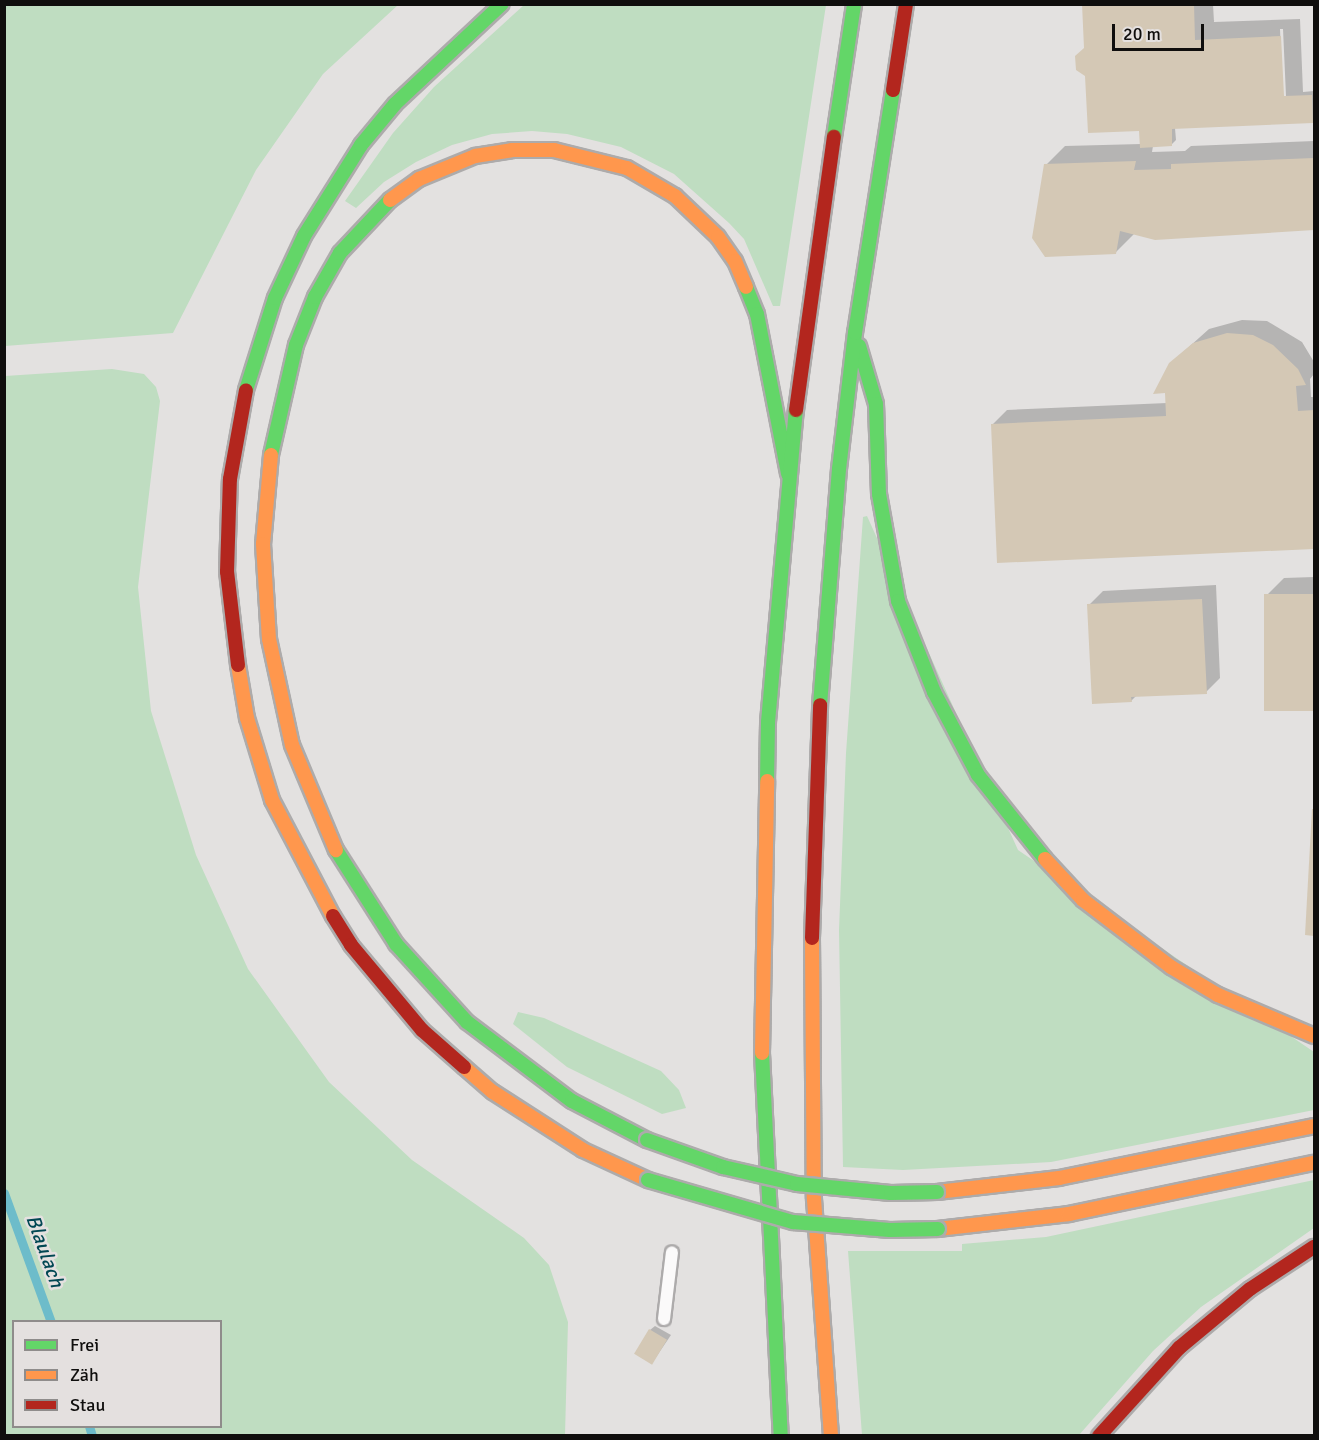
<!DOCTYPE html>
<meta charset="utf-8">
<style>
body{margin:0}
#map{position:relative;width:1319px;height:1440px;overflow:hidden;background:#e3e1e0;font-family:Signika,sans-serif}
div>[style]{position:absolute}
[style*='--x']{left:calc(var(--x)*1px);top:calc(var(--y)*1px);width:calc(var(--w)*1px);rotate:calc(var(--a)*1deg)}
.green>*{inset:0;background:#bfddc1}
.shadow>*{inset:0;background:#0003}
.stream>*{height:9px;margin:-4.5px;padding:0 4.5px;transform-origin:4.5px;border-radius:4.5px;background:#6dbcca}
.building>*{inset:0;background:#d4c8b5;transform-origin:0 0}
.roads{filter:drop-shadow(2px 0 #adabab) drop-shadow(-2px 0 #adabab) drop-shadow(0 2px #adabab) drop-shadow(0 -2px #adabab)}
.lane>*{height:12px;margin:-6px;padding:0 6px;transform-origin:6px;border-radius:6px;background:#fbfafa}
.fast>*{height:14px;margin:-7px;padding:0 7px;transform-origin:7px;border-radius:7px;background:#63d668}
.slow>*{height:14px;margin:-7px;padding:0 7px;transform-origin:7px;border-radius:7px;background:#ff974d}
.jam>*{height:14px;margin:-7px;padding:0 7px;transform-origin:7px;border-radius:7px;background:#b3261e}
.bridges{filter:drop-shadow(2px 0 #adabab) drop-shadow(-2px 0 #adabab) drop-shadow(0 2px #adabab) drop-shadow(0 -2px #adabab)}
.fast-bridge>*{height:14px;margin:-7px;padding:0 7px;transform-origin:7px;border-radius:7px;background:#63d668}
span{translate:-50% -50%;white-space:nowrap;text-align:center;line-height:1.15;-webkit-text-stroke:5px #e4e0df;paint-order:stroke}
.water-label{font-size:20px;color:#014753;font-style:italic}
.frame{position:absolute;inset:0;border:6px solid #0f0e0d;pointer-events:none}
.legend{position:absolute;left:12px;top:1320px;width:210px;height:108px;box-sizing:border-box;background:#e4e0df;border:2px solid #8f8c8b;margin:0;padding:8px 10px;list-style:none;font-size:18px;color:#0f0e0d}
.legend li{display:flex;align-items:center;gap:12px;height:30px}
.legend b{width:30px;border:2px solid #8f8c8b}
.scale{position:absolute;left:1112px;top:24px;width:92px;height:27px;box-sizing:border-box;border:3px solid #0f0e0d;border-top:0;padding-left:8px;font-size:18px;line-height:21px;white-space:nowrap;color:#0f0e0d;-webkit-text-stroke:4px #e4e0df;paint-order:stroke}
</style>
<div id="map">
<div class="green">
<i style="clip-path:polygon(5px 4px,398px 4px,398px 5px,323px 74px,256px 170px,173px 333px,5px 346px)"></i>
<i style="clip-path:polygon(524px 5px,826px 5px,780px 306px,773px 306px,744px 239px,729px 223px,674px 174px,621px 147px,567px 134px,532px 131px,492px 134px,452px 145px,416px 162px,384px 182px,356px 208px,345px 201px,393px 133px,434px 87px)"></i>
<i style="clip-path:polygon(evenodd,112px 369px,144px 374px,156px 387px,160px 401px,138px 587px,151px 711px,196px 855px,248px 969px,329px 1082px,412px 1160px,524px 1238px,549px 1265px,568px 1322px,565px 1435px,5px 1435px,5px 376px,112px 369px,14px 1322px,220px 1322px,220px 1426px,14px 1426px,14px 1322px)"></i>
<i style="clip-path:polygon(867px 516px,1018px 850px,1314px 1052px,1314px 1110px,1051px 1162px,903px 1170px,843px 1167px,839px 930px,846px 753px,863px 517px)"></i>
<i style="clip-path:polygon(518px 1012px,544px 1018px,661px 1071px,679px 1090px,686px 1108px,662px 1114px,567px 1067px,513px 1024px)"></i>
<i style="clip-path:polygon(1314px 1180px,1314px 1228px,1201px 1307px,1153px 1351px,1079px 1435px,862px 1435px,848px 1251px,962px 1251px,962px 1244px,1046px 1237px)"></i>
</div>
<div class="shadow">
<i style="clip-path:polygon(evenodd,1084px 4px,1213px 4px,1214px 22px,1300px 19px,1303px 92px,1314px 91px,1313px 122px,1175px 128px,1176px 140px,1171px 145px,1153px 146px,1152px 152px,1185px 151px,1191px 146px,1314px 141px,1314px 229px,1156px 238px,1135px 233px,1115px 253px,1046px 165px,1065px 146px,1141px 144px,1140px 129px,1086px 48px,1084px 4px,1280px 29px,1283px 29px,1286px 96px,1283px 99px,1280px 29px)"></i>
<i style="clip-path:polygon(1242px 320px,1267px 321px,1302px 342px,1314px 362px,1314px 374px,1310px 379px,1311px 397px,1314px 397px,1314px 547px,999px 561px,993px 424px,1007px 410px,1167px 403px,1171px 363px,1209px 329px)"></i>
<i style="clip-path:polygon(1314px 577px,1314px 709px,1271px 711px,1265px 597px,1284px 578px)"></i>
<i style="clip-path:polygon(1216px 585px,1220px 678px,1206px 692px,1137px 695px,1131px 701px,1089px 605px,1103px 591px)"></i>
<i style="clip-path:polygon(1314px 809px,1314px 934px,1307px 934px)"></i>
<i style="clip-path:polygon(655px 1326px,671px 1335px,652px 1363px,650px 1330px)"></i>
</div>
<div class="stream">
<i style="--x:4;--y:1193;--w:137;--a:70"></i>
<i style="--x:89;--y:1426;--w:10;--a:73"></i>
</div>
<div class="building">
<i style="clip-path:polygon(1082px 4px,1194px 4px,1195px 40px,1281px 36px,1284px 96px,1312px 95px,1313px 123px,1172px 129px,1172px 146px,1140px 148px,1139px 131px,1088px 133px,1085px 76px,1076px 70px,1075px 56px,1084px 48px)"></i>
<i style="clip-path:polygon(1314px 158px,1314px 230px,1155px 240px,1120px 231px,1116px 254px,1045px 257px,1032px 238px,1044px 164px,1136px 161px,1134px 170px,1171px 169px,1171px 164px)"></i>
<i style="clip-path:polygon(1227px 333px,1253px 335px,1273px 345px,1298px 369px,1306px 385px,1296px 386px,1298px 411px,1314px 410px,1314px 549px,997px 563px,991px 424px,1166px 416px,1165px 393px,1153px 394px,1169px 363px,1193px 343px)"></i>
<i style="left:1314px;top:594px;width:117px;height:50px;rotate:90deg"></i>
<i style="clip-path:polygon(1202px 599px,1207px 694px,1131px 697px,1132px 702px,1092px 704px,1087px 604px)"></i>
<i style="clip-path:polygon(1312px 809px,1314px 809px,1314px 936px,1305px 935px)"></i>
<i style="left:649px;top:1329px;width:21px;height:29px;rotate:31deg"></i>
</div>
<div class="roads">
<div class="lane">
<i style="--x:664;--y:1319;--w:67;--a:-83.2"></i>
</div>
<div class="fast">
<i style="--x:834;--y:137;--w:134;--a:-81.4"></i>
<i style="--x:746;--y:287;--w:29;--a:68"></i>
<i style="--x:757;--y:314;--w:163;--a:79"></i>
<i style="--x:859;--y:346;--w:60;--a:73.7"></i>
<i style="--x:876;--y:404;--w:90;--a:88.1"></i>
<i style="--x:879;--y:494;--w:109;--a:79.9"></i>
<i style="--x:898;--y:601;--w:98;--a:68.4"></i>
<i style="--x:934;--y:692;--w:94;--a:62.1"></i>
<i style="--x:978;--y:775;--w:107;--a:51.4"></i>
<i style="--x:246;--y:390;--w:96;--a:-72.5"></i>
<i style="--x:275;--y:298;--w:68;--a:-64.9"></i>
<i style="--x:304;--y:236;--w:107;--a:-57.9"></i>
<i style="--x:361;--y:145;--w:53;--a:-50.3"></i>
<i style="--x:395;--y:104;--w:146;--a:-43.1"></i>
<i style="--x:271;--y:455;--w:113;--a:-77.2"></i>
<i style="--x:296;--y:345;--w:52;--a:-68.4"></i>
<i style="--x:315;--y:297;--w:51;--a:-60.4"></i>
<i style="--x:340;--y:253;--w:73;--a:-46.7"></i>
<i style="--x:820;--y:705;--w:237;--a:-85.4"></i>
<i style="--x:839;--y:469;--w:137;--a:-83.3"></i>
<i style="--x:855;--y:333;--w:246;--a:-81.1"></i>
<i style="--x:767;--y:781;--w:59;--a:-89"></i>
<i style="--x:768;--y:722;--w:313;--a:-84.9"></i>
<i style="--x:336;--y:850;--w:112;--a:57.4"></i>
<i style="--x:396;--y:944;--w:105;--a:47.7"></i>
<i style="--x:467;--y:1022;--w:131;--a:37"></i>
<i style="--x:572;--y:1101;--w:85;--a:27.5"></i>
<i style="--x:762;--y:1053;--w:383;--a:87.2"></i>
</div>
<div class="slow">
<i style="--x:390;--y:200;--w:36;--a:-36"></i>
<i style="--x:419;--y:179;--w:61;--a:-22.3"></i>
<i style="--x:475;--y:156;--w:37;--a:-9"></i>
<i style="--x:512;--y:150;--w:42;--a:0"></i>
<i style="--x:554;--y:150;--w:75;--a:13.9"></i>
<i style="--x:627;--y:168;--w:56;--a:30.3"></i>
<i style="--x:675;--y:196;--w:59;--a:43.6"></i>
<i style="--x:718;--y:237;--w:29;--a:55"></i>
<i style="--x:735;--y:261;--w:28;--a:67"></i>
<i style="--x:271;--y:455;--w:89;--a:95.1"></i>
<i style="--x:263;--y:544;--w:95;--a:86.4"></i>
<i style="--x:269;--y:639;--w:108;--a:77.8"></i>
<i style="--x:292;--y:745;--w:114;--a:67.3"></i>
<i style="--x:238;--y:665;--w:54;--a:80.4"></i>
<i style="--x:247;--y:718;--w:86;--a:73"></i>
<i style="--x:272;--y:800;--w:131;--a:62.3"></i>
<i style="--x:1045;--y:859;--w:56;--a:47.2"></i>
<i style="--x:1083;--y:900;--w:111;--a:37.3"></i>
<i style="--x:1171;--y:967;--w:55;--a:30.8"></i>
<i style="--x:1218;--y:995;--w:104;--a:23.1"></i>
<i style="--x:812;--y:938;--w:261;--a:89.6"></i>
<i style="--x:814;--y:1199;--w:238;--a:85.9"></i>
<i style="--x:762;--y:1053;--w:272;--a:-88.9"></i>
<i style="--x:464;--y:1067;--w:38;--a:41"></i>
<i style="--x:493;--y:1092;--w:107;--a:32.8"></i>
<i style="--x:583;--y:1150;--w:72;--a:24.8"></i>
<i style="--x:937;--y:1192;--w:123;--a:-6.5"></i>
<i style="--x:1059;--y:1178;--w:260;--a:-11.5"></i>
<i style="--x:938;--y:1229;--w:132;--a:-6.5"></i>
<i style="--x:1069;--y:1214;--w:250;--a:-11.8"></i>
</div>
<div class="jam">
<i style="--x:893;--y:90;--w:87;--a:-81.4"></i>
<i style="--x:796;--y:410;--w:276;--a:-82.1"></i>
<i style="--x:238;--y:665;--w:94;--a:-96.7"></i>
<i style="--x:227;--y:572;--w:93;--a:-88.2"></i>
<i style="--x:230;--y:479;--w:90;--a:-79.8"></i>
<i style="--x:333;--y:916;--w:34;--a:58"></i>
<i style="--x:351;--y:945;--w:111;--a:50.1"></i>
<i style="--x:422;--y:1030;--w:56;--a:41.4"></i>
<i style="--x:812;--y:938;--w:233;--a:-88"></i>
<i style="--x:1099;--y:1436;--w:119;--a:-47.7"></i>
<i style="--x:1179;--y:1348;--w:92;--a:-39.7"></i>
<i style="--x:1250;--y:1289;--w:77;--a:-33.3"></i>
</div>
</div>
<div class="bridges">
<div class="fast-bridge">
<i style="--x:647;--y:1140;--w:81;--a:19.6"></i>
<i style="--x:723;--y:1167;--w:76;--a:12.9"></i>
<i style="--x:797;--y:1184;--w:94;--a:5.5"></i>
<i style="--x:891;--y:1193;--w:46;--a:-1.2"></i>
<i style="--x:648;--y:1180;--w:151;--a:16.2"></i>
<i style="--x:793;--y:1222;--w:97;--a:4.7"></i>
<i style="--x:890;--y:1230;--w:48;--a:-1.2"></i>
</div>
</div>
<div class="water-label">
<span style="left:45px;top:1251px;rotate:70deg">Blaulach</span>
</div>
<div class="frame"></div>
<ul class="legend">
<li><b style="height:8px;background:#63d668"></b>Frei</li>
<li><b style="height:8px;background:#ff974d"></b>Zäh</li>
<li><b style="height:8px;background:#b3261e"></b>Stau</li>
</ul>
<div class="scale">20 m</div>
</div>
